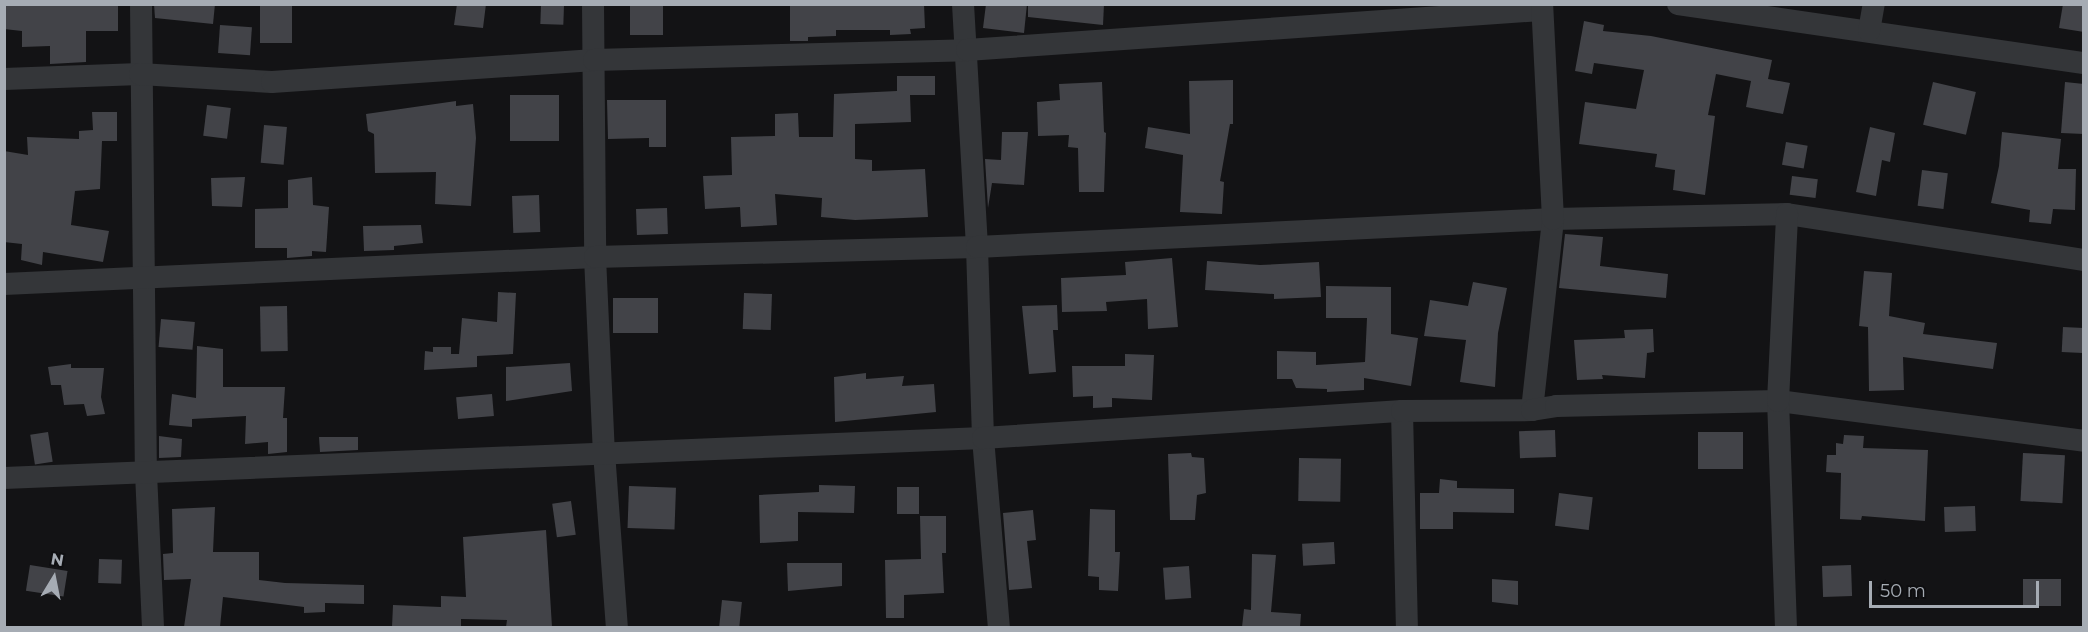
<!DOCTYPE html>
<style>
body{margin:0}
#map{position:relative;width:2088px;height:632px;overflow:hidden;background:#131315;font-family:Montserrat,sans-serif}
div>[style]{position:absolute}
[style*='--x']{left:calc(var(--x)*1px);top:calc(var(--y)*1px);width:calc(var(--w)*1px);rotate:calc(var(--a)*1deg)}
.building>*{inset:0;background:#424348;transform-origin:0 0}
.minor>*{height:22px;margin:-11px;padding:0 11px;transform-origin:11px;border-radius:11px;background:#343639}
span{translate:-50% -50%;white-space:nowrap;text-align:center;line-height:1.15;-webkit-text-stroke:4.5px #0e0e10;paint-order:stroke}
.frame{position:absolute;inset:0;border:6px solid #a6acb4;pointer-events:none}
.north{position:absolute;left:24px;top:548px;width:60px;height:60px;-webkit-text-stroke:4px #0e0e10;paint-order:stroke;rotate:10deg;font-size:16px;font-weight:700;line-height:24px;text-align:center;color:#a6acb4}
.north::after{content:'';display:block;margin:auto;width:21px;height:27px;background:#a6acb4;clip-path:polygon(50% 0,100% 100%,50% 72%,0 100%)}
.scale{position:absolute;left:1869px;top:581px;width:170px;height:27px;box-sizing:border-box;border:3px solid #a6acb4;border-top:0;padding-left:8px;font-size:18px;line-height:21px;white-space:nowrap;color:#a6acb4;-webkit-text-stroke:4px #0e0e10;paint-order:stroke}
</style>
<div id="map">
<div class="building">
<i style="clip-path:polygon(4px 4px,118px 4px,118px 31px,86px 31px,86px 62px,50px 64px,50px 46px,22px 47px,22px 31px,4px 29px)"></i>
<i style="clip-path:polygon(154px 4px,215px 4px,213px 24px,155px 18px)"></i>
<i style="left:260px;top:4px;width:32px;height:39px"></i>
<i style="clip-path:polygon(457px 4px,486px 4px,483px 28px,454px 25px)"></i>
<i style="left:630px;top:4px;width:33px;height:31px"></i>
<i style="clip-path:polygon(790px 4px,924px 4px,925px 28px,910px 29px,911px 34px,890px 35px,890px 30px,836px 30px,836px 36px,808px 37px,808px 41px,790px 41px)"></i>
<i style="clip-path:polygon(986px 4px,1027px 4px,1024px 33px,983px 28px)"></i>
<i style="clip-path:polygon(1028px 4px,1104px 4px,1103px 25px,1028px 17px)"></i>
<i style="clip-path:polygon(2063px 4px,2084px 4px,2084px 32px,2059px 28px)"></i>
<i style="left:541px;top:5px;width:23px;height:19px;rotate:2deg"></i>
<i style="clip-path:polygon(1584px 21px,1604px 25px,1603px 31px,1651px 36px,1772px 60px,1768px 79px,1790px 83px,1783px 114px,1746px 107px,1751px 81px,1716px 74px,1708px 115px,1715px 116px,1705px 195px,1673px 190px,1675px 170px,1655px 167px,1657px 154px,1579px 144px,1585px 102px,1636px 109px,1644px 70px,1594px 63px,1592px 74px,1575px 71px)"></i>
<i style="left:220px;top:25px;width:32px;height:28px;rotate:4deg"></i>
<i style="clip-path:polygon(897px 76px,935px 76px,935px 95px,910px 95px,911px 122px,855px 124px,855px 159px,872px 160px,872px 171px,925px 169px,928px 217px,855px 220px,821px 217px,822px 198px,775px 194px,777px 225px,741px 227px,740px 207px,705px 209px,703px 176px,732px 175px,731px 137px,775px 136px,775px 114px,798px 113px,799px 137px,833px 137px,834px 94px,897px 91px)"></i>
<i style="clip-path:polygon(1233px 80px,1233px 124px,1230px 124px,1220px 181px,1224px 182px,1222px 214px,1180px 212px,1183px 155px,1145px 148px,1148px 127px,1190px 134px,1189px 81px)"></i>
<i style="clip-path:polygon(1102px 82px,1104px 132px,1106px 133px,1104px 192px,1079px 192px,1078px 148px,1068px 147px,1069px 135px,1038px 136px,1037px 102px,1060px 100px,1059px 84px)"></i>
<i style="left:1933px;top:82px;width:44px;height:44px;rotate:13deg"></i>
<i style="clip-path:polygon(2065px 82px,2084px 84px,2084px 134px,2061px 133px)"></i>
<i style="left:510px;top:95px;width:49px;height:46px"></i>
<i style="clip-path:polygon(607px 100px,666px 100px,666px 147px,649px 147px,649px 138px,608px 139px)"></i>
<i style="clip-path:polygon(456px 101px,456px 106px,473px 104px,476px 138px,471px 206px,435px 204px,436px 172px,375px 173px,374px 134px,368px 131px,366px 114px)"></i>
<i style="left:207px;top:105px;width:24px;height:31px;rotate:7deg"></i>
<i style="clip-path:polygon(92px 112px,117px 112px,117px 141px,102px 141px,100px 189px,75px 191px,71px 225px,109px 231px,103px 262px,43px 252px,42px 265px,21px 260px,22px 244px,4px 242px,4px 151px,28px 155px,27px 137px,79px 139px,79px 131px,93px 130px)"></i>
<i style="left:264px;top:125px;width:23px;height:38px;rotate:5deg"></i>
<i style="clip-path:polygon(1870px 127px,1895px 133px,1890px 162px,1882px 160px,1876px 196px,1856px 192px)"></i>
<i style="clip-path:polygon(1002px 132px,1028px 132px,1024px 185px,992px 183px,988px 208px,985px 159px,1001px 160px)"></i>
<i style="clip-path:polygon(2002px 132px,2061px 139px,2058px 169px,2076px 169px,2075px 210px,2053px 209px,2051px 224px,2029px 222px,2030px 210px,1991px 203px,1999px 166px)"></i>
<i style="left:1786px;top:142px;width:22px;height:23px;rotate:10deg"></i>
<i style="left:1922px;top:170px;width:26px;height:36px;rotate:7deg"></i>
<i style="left:1792px;top:176px;width:26px;height:19px;rotate:7deg"></i>
<i style="clip-path:polygon(245px 177px,242px 207px,212px 206px,211px 178px)"></i>
<i style="clip-path:polygon(312px 177px,313px 205px,329px 207px,326px 252px,312px 251px,312px 256px,287px 258px,287px 248px,255px 248px,255px 209px,288px 208px,288px 180px)"></i>
<i style="left:539px;top:195px;width:37px;height:27px;rotate:88deg"></i>
<i style="left:667px;top:208px;width:26px;height:31px;rotate:88deg"></i>
<i style="clip-path:polygon(421px 225px,423px 243px,394px 246px,394px 250px,364px 251px,363px 226px)"></i>
<i style="clip-path:polygon(1565px 234px,1603px 237px,1600px 266px,1668px 274px,1666px 298px,1559px 288px)"></i>
<i style="clip-path:polygon(1172px 258px,1178px 327px,1148px 329px,1147px 299px,1106px 302px,1107px 311px,1062px 312px,1061px 278px,1126px 275px,1125px 262px)"></i>
<i style="clip-path:polygon(1207px 261px,1260px 265px,1319px 262px,1321px 297px,1274px 299px,1274px 294px,1205px 290px)"></i>
<i style="clip-path:polygon(1864px 271px,1892px 273px,1889px 316px,1925px 323px,1923px 334px,1997px 343px,1993px 369px,1903px 357px,1904px 390px,1869px 391px,1868px 327px,1859px 326px)"></i>
<i style="clip-path:polygon(1473px 282px,1507px 288px,1498px 333px,1495px 387px,1460px 382px,1466px 340px,1424px 336px,1430px 300px,1468px 306px)"></i>
<i style="clip-path:polygon(1326px 286px,1391px 287px,1391px 334px,1418px 338px,1411px 386px,1364px 378px,1364px 390px,1327px 392px,1327px 389px,1296px 388px,1292px 379px,1277px 379px,1277px 351px,1316px 352px,1316px 365px,1365px 362px,1367px 318px,1326px 318px)"></i>
<i style="clip-path:polygon(498px 292px,516px 293px,513px 354px,477px 356px,477px 367px,424px 370px,425px 351px,433px 352px,433px 347px,451px 347px,451px 354px,459px 354px,462px 318px,497px 322px)"></i>
<i style="left:744px;top:293px;width:28px;height:36px;rotate:2deg"></i>
<i style="left:613px;top:298px;width:45px;height:35px"></i>
<i style="clip-path:polygon(1057px 305px,1058px 330px,1053px 330px,1056px 372px,1029px 374px,1022px 306px)"></i>
<i style="left:287px;top:306px;width:45px;height:27px;rotate:89deg"></i>
<i style="left:161px;top:319px;width:34px;height:28px;rotate:5deg"></i>
<i style="left:2063px;top:327px;width:21px;height:25px;rotate:3deg"></i>
<i style="clip-path:polygon(1653px 329px,1654px 352px,1647px 353px,1645px 378px,1602px 375px,1603px 379px,1577px 380px,1574px 340px,1625px 338px,1624px 330px)"></i>
<i style="clip-path:polygon(197px 346px,223px 349px,223px 387px,285px 387px,283px 418px,287px 418px,287px 452px,268px 454px,268px 442px,245px 444px,246px 416px,192px 419px,192px 427px,169px 425px,172px 394px,196px 398px)"></i>
<i style="clip-path:polygon(1125px 354px,1154px 355px,1152px 400px,1112px 398px,1112px 407px,1093px 408px,1093px 396px,1073px 397px,1072px 366px,1125px 366px)"></i>
<i style="clip-path:polygon(570px 363px,572px 391px,506px 401px,506px 367px)"></i>
<i style="clip-path:polygon(71px 364px,71px 368px,104px 368px,101px 397px,105px 414px,87px 416px,84px 404px,64px 405px,61px 385px,51px 385px,48px 367px)"></i>
<i style="clip-path:polygon(866px 373px,866px 379px,904px 376px,902px 386px,934px 384px,936px 412px,835px 422px,834px 377px)"></i>
<i style="left:492px;top:394px;width:22px;height:36px;rotate:85deg"></i>
<i style="left:1555px;top:430px;width:27px;height:36px;rotate:88deg"></i>
<i style="left:48px;top:432px;width:30px;height:18px;rotate:81deg"></i>
<i style="left:1698px;top:432px;width:45px;height:37px"></i>
<i style="clip-path:polygon(1844px 435px,1864px 436px,1863px 448px,1928px 450px,1925px 521px,1862px 516px,1861px 520px,1840px 519px,1841px 473px,1826px 472px,1827px 455px,1836px 455px,1836px 443px,1843px 444px)"></i>
<i style="clip-path:polygon(159px 436px,182px 439px,181px 457px,159px 458px)"></i>
<i style="clip-path:polygon(319px 437px,358px 437px,358px 450px,320px 452px)"></i>
<i style="clip-path:polygon(1191px 453px,1192px 457px,1204px 458px,1206px 493px,1197px 495px,1195px 520px,1170px 520px,1168px 454px)"></i>
<i style="left:2023px;top:453px;width:42px;height:48px;rotate:3deg"></i>
<i style="left:1299px;top:458px;width:42px;height:43px;rotate:1deg"></i>
<i style="clip-path:polygon(1440px 479px,1457px 481px,1457px 488px,1514px 489px,1514px 513px,1453px 512px,1453px 529px,1420px 529px,1420px 493px,1439px 493px)"></i>
<i style="clip-path:polygon(819px 485px,855px 486px,854px 513px,798px 512px,798px 541px,760px 543px,759px 495px,819px 492px)"></i>
<i style="left:629px;top:486px;width:47px;height:42px;rotate:2deg"></i>
<i style="left:897px;top:487px;width:22px;height:27px"></i>
<i style="left:1559px;top:493px;width:34px;height:33px;rotate:7deg"></i>
<i style="left:571px;top:501px;width:34px;height:19px;rotate:82deg"></i>
<i style="left:1975px;top:506px;width:25px;height:31px;rotate:88deg"></i>
<i style="clip-path:polygon(215px 507px,213px 552px,259px 552px,259px 580px,285px 583px,364px 585px,364px 604px,325px 603px,325px 612px,304px 613px,304px 607px,223px 597px,220px 627px,184px 627px,191px 579px,164px 580px,163px 554px,173px 553px,172px 509px)"></i>
<i style="clip-path:polygon(1090px 509px,1115px 510px,1115px 552px,1120px 552px,1118px 591px,1099px 590px,1099px 577px,1088px 576px)"></i>
<i style="clip-path:polygon(1033px 510px,1036px 540px,1027px 541px,1032px 588px,1009px 590px,1003px 513px)"></i>
<i style="clip-path:polygon(920px 516px,946px 516px,946px 553px,942px 553px,944px 593px,904px 595px,904px 618px,886px 618px,885px 560px,921px 559px)"></i>
<i style="clip-path:polygon(546px 530px,552px 627px,506px 627px,507px 620px,461px 619px,461px 627px,392px 627px,393px 605px,441px 607px,441px 596px,466px 597px,463px 537px)"></i>
<i style="left:1334px;top:542px;width:22px;height:32px;rotate:87deg"></i>
<i style="clip-path:polygon(1252px 554px,1276px 555px,1271px 612px,1301px 614px,1300px 627px,1242px 627px,1244px 609px,1251px 610px)"></i>
<i style="left:99px;top:559px;width:23px;height:24px;rotate:2deg"></i>
<i style="clip-path:polygon(787px 563px,842px 563px,842px 586px,788px 591px)"></i>
<i style="left:30px;top:565px;width:38px;height:26px;rotate:9deg"></i>
<i style="left:1851px;top:565px;width:31px;height:29px;rotate:88deg"></i>
<i style="left:1189px;top:566px;width:32px;height:26px;rotate:86deg"></i>
<i style="clip-path:polygon(1492px 579px,1518px 581px,1518px 605px,1492px 602px)"></i>
<i style="left:2061px;top:579px;width:27px;height:38px;rotate:90deg"></i>
<i style="left:722px;top:600px;width:20px;height:27px;rotate:6deg"></i>
</div>
<div class="minor">
<i style="--x:141;--y:4;--w:469;--a:89.4"></i>
<i style="--x:146;--y:473;--w:155;--a:87.4"></i>
<i style="--x:593;--y:4;--w:253;--a:89.5"></i>
<i style="--x:595;--y:257;--w:195;--a:87.4"></i>
<i style="--x:604;--y:452;--w:176;--a:85.8"></i>
<i style="--x:963;--y:4;--w:243;--a:86.7"></i>
<i style="--x:977;--y:247;--w:191;--a:88.2"></i>
<i style="--x:983;--y:438;--w:191;--a:85.2"></i>
<i style="--x:1678;--y:4;--w:410;--a:8.3"></i>
<i style="--x:1869;--y:31;--w:27;--a:-80"></i>
<i style="--x:4;--y:79;--w:136;--a:-2.1"></i>
<i style="--x:140;--y:74;--w:132;--a:3.5"></i>
<i style="--x:272;--y:82;--w:323;--a:-3.9"></i>
<i style="--x:594;--y:60;--w:373;--a:-1.5"></i>
<i style="--x:967;--y:50;--w:575;--a:-3.99"></i>
<i style="--x:4;--y:284;--w:592;--a:-2.62"></i>
<i style="--x:595;--y:257;--w:382;--a:-1.5"></i>
<i style="--x:977;--y:247;--w:577;--a:-2.78"></i>
<i style="--x:1553;--y:219;--w:234;--a:-1.2"></i>
<i style="--x:1787;--y:214;--w:301;--a:8.8"></i>
<i style="--x:1532;--y:410;--w:192;--a:-83.7"></i>
<i style="--x:1553;--y:219;--w:215;--a:-92.9"></i>
<i style="--x:1402;--y:411;--w:217;--a:88.7"></i>
<i style="--x:4;--y:478;--w:980;--a:-2.34"></i>
<i style="--x:983;--y:438;--w:420;--a:-3.7"></i>
<i style="--x:1402;--y:411;--w:130;--a:-0.4"></i>
<i style="--x:1532;--y:410;--w:24;--a:-9"></i>
<i style="--x:1556;--y:406;--w:222;--a:-1.3"></i>
<i style="--x:1778;--y:401;--w:309;--a:7.4"></i>
<i style="--x:1786;--y:628;--w:227;--a:-92"></i>
<i style="--x:1778;--y:401;--w:187;--a:-87.2"></i>
</div>
<div class="frame"></div>
<div class="north">N</div>
<div class="scale">50 m</div>
</div>
